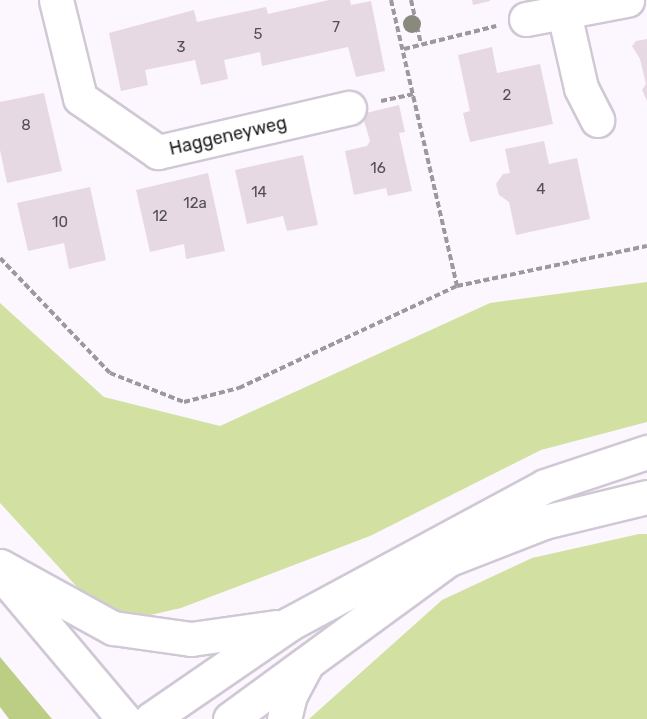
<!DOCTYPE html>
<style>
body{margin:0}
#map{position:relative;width:647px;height:719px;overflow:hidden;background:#fcf6ff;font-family:Rubik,sans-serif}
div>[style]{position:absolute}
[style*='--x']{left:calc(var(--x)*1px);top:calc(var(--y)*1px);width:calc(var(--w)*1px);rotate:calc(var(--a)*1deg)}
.green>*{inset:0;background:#d2e1a1}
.forest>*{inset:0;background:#bcce84}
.building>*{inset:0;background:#e7d9e4}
.path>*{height:4px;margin-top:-2px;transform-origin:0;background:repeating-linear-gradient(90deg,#9d989f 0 6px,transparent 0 9px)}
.roads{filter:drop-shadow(2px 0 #d0c8d5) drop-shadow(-2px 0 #d0c8d5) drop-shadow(0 2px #d0c8d5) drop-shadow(0 -2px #d0c8d5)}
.street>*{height:33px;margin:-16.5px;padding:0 16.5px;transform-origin:16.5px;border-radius:16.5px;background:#fff}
.secondary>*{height:33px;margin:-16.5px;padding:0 16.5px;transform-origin:16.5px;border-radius:16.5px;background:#fff}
.highway>*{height:33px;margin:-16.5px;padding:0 16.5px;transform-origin:16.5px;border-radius:16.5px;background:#fff}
.trees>*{width:18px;height:18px;margin:-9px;border-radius:50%;background:#898a7d}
span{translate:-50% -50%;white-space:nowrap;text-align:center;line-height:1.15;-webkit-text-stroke:4.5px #fff;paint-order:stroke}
.number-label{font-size:15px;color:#534e53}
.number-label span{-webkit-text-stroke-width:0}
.street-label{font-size:18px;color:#221f23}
</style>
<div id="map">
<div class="green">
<i style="clip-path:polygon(647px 282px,647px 422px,541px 450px,370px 536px,181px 608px,124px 621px,78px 588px,0 503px,0 303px,104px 397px,220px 426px,490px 303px)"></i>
<i style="clip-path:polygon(639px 534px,647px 534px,647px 719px,309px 719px,442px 600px,532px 558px)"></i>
</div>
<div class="forest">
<i style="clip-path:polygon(0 657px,52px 719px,9px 719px,0 707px)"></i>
</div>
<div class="building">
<i style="clip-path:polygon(329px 0,350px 0,351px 5px,371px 1px,385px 71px,356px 77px,348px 47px,262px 66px,260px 52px,224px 60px,228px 79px,201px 85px,195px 60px,145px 70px,148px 85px,121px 91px,109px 33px,194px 10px,197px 22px,266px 7px,268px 14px)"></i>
<i style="clip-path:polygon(472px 0,490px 0,490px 1px,473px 5px)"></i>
<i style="clip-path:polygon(647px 39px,647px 101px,642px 90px,646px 84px,640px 59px,632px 46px,636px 41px)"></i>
<i style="clip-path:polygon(492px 47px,497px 73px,540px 64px,553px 124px,470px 142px,463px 113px,470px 111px,458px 55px)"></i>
<i style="clip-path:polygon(44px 93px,62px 171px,7px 183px,0 150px,0 102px)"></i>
<i style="clip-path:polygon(399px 105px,405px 132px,399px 133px,412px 191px,388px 196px,386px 188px,354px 195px,345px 151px,367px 146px,370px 141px,362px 114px)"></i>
<i style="clip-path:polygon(544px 141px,549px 164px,577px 158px,590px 219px,516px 235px,509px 202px,499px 195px,496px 184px,503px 174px,510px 173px,505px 149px)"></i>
<i style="clip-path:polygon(303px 155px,318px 225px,287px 231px,283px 216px,247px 224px,235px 170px)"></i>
<i style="clip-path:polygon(208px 173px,225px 251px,186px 259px,184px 244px,150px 252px,136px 190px)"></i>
<i style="clip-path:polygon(90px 187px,106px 260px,69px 269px,64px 243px,28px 251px,17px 203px)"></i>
</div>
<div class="path">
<i style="--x:391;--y:0;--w:294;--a:77"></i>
<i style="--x:411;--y:0;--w:45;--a:77.2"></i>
<i style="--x:404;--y:49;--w:95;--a:-14"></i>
<i style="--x:381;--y:101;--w:35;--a:-12"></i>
<i style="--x:0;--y:258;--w:159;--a:46.3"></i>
<i style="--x:110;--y:373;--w:79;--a:21.4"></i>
<i style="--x:184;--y:402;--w:57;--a:-14.3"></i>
<i style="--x:239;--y:388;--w:241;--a:-25.1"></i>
<i style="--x:457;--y:286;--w:194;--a:-11.9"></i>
</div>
<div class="roads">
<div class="street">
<i style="--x:56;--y:0;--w:101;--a:76.2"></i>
<i style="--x:80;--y:98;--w:95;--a:34.7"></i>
<i style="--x:158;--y:152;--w:196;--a:-13"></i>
<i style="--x:564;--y:13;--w:77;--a:77.2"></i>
<i style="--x:581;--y:88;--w:36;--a:63"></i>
<i style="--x:526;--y:19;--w:103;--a:-10.7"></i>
</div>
<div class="secondary">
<i style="--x:0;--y:572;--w:192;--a:49.9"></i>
</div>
<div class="highway">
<i style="--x:0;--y:566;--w:129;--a:28.8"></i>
<i style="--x:113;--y:628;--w:79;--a:8"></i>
<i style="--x:191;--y:639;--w:86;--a:-8"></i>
<i style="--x:151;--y:719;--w:168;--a:-34.5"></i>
<i style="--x:289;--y:624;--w:291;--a:-28.3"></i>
<i style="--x:545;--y:486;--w:108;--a:-18.4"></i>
<i style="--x:230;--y:719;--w:269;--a:-36.2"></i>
<i style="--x:447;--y:560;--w:104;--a:-21.4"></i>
<i style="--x:544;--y:522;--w:106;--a:-13.6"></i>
<i style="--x:284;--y:719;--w:25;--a:-76"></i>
<i style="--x:290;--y:695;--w:36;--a:-62"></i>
</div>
</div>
<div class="trees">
<i style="left:412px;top:24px"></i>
</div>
<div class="number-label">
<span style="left:336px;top:28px">7</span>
<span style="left:258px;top:35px">5</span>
<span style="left:181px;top:48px">3</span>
<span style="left:507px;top:96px">2</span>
<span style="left:26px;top:126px">8</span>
<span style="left:378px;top:169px">16</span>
<span style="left:541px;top:190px">4</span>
<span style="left:259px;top:193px">14</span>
<span style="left:195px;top:204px">12a</span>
<span style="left:160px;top:217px">12</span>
<span style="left:60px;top:223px">10</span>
</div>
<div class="street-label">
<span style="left:228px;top:136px;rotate:-13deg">Haggeneyweg</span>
</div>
</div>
